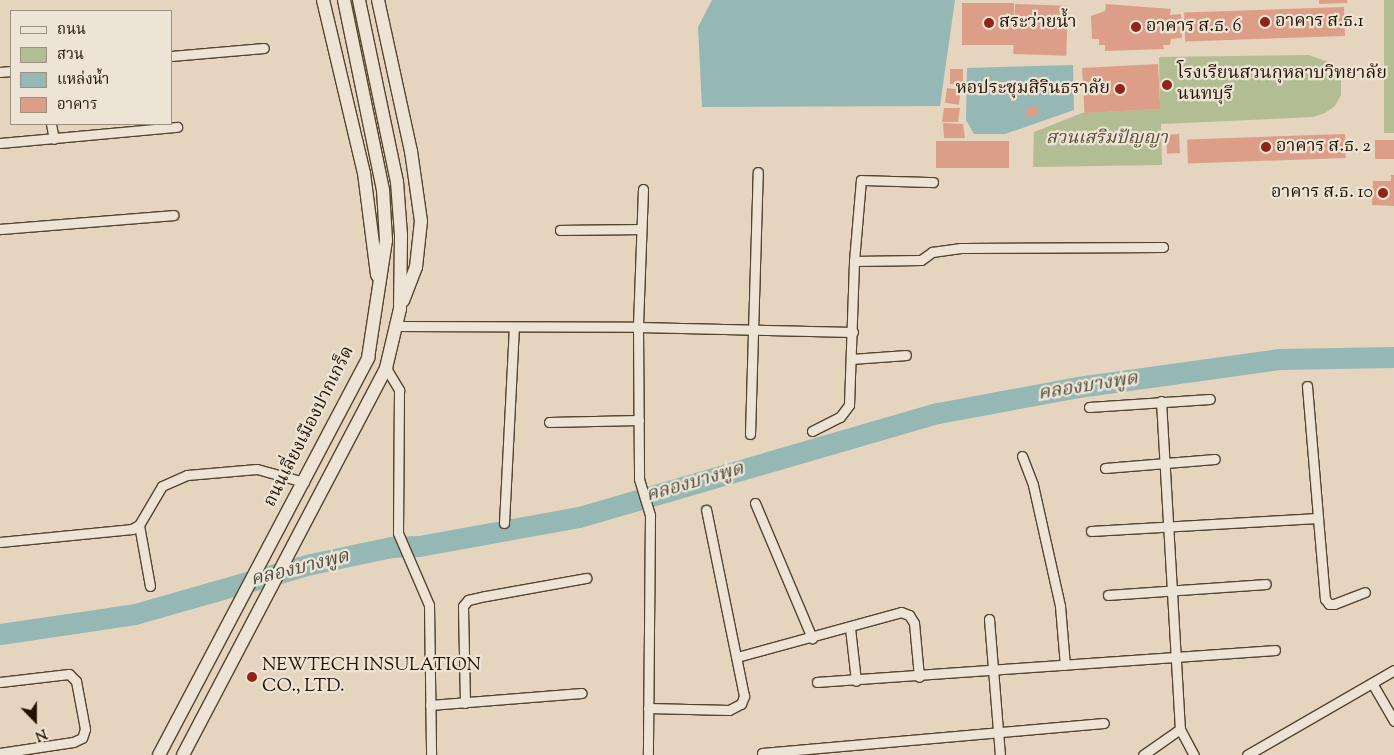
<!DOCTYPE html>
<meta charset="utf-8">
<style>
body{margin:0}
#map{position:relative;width:1394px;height:755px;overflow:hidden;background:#e5d5bf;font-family:"Sorts Mill Goudy","Noto Serif Thai",serif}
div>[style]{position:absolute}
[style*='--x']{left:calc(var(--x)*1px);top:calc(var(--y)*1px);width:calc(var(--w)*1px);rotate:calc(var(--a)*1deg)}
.green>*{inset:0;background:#b3bd93;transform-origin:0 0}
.water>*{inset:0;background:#96b8b5}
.river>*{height:21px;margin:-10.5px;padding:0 10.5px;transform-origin:10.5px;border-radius:10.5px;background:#96b8b5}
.building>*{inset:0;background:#dc9e88;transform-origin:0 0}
.roads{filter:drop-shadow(1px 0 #534430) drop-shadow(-1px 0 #534430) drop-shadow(0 1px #534430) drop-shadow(0 -1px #534430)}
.street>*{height:9px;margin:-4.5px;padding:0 4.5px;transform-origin:4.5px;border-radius:4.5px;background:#eee4d5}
.secondary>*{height:12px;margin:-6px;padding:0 6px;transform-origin:6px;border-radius:6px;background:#eee4d5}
.dots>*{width:14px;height:14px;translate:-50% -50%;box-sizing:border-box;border:2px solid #eee4d5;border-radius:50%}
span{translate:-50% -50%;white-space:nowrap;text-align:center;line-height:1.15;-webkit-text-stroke:4.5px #eee4d5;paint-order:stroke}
.poi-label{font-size:18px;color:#221301}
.left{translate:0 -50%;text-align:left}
.right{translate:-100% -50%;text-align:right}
.park-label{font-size:18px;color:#554e34;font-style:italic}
.street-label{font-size:18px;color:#221301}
.water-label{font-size:19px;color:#4b4d40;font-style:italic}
.legend{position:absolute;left:10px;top:10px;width:162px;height:115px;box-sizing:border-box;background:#eee4d5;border:1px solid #9c9080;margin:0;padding:6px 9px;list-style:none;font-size:15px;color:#221301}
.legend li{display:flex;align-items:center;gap:10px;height:25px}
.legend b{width:25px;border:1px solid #9c9080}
.north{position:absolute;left:10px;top:695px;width:50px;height:50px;-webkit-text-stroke:4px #eee4d5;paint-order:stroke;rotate:158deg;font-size:14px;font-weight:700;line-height:20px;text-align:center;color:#221301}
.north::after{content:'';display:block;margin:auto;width:18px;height:22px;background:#221301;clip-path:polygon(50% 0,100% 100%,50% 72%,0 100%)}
</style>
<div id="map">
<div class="green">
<i style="left:1384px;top:0;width:10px;height:133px"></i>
<i style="clip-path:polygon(1309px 55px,1331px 63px,1341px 78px,1341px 95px,1335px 106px,1325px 113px,1313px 117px,1161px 124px,1162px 165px,1033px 167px,1034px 132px,1082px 113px,1160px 109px,1159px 57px)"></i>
</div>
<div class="water">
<i style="clip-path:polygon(712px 0,955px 0,940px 106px,702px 107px,698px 27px)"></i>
<i style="clip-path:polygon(1073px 65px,1074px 110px,1005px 134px,974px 134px,966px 120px,967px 68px)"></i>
</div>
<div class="river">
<i style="--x:0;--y:634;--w:136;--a:-8.4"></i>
<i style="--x:135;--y:614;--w:183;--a:-15.9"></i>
<i style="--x:311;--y:564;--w:82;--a:-12"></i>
<i style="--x:391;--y:547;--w:28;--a:-2"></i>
<i style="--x:419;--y:546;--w:163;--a:-10.3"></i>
<i style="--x:579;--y:517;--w:374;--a:-16.2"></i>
<i style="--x:938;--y:413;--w:142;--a:-10.5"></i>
<i style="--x:1078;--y:387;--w:204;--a:-7.9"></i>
<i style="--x:1280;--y:359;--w:114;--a:-1"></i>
</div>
<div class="building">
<i style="clip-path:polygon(1319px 0,1347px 0,1347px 3px,1319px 4px)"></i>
<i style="left:962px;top:3px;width:52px;height:42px"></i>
<i style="left:1015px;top:4px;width:53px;height:50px;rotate:2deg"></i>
<i style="clip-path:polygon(1106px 4px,1171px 9px,1170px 15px,1181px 14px,1182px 38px,1171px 39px,1170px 45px,1163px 45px,1164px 49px,1105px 51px,1105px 45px,1099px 45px,1099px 39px,1092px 39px,1091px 16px,1105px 11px)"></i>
<i style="left:1344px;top:7px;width:29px;height:160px;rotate:88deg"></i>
<i style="left:1158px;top:64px;width:45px;height:76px;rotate:87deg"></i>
<i style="left:950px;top:69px;width:13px;height:15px"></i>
<i style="left:947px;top:88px;width:14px;height:15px;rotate:8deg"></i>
<i style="left:1036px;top:106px;width:9px;height:12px;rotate:72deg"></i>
<i style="clip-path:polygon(944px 108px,960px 108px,958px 122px,942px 122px)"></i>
<i style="clip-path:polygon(943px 123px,963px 124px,965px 138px,944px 138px)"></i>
<i style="left:1179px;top:134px;width:19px;height:13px;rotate:87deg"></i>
<i style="left:1345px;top:134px;width:24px;height:158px;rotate:88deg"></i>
<i style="left:1394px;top:140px;width:19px;height:19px;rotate:90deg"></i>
<i style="left:1009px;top:141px;width:27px;height:73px;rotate:90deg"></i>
<i style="clip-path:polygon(1391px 175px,1394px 175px,1394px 206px,1372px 205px,1373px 181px,1391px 181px)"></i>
</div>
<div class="roads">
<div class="street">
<i style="--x:171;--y:56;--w:93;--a:-4.9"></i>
<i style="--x:0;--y:72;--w:11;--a:-5"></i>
<i style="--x:51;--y:124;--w:15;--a:79"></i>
<i style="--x:0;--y:143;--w:178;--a:-5.2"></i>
<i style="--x:643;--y:189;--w:138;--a:92.1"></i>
<i style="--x:638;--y:327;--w:152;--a:89.6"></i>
<i style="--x:639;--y:479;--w:38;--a:73"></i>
<i style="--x:650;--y:515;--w:240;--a:90.5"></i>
<i style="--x:0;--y:229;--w:174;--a:-4.6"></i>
<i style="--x:560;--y:230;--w:81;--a:-0.7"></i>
<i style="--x:854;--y:261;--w:67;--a:-0.9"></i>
<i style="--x:921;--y:260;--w:14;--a:-36"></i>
<i style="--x:932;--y:252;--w:29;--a:-8"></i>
<i style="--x:961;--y:248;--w:202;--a:-0.3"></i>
<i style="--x:395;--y:326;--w:243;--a:0.2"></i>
<i style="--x:638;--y:327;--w:215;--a:1.3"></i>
<i style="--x:852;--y:359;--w:54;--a:-4.2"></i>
<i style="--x:386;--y:368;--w:26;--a:59"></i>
<i style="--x:399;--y:390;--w:143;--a:90.4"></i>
<i style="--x:398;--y:533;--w:78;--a:66.7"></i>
<i style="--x:429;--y:605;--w:150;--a:89.2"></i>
<i style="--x:1307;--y:386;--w:132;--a:85.2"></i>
<i style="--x:1161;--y:401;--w:329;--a:86.7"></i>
<i style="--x:1180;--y:729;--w:30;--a:62"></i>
<i style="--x:1089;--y:407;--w:121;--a:-3.8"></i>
<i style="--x:549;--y:422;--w:90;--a:-1.3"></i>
<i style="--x:812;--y:431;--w:31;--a:-27"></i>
<i style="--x:840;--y:417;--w:15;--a:-53"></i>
<i style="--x:849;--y:405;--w:144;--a:-88"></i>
<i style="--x:854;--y:261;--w:81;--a:-85.1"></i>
<i style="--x:861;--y:180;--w:72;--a:1.6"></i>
<i style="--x:750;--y:434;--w:262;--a:-88.3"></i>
<i style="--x:1022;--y:456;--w:31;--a:69"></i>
<i style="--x:1033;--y:485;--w:124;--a:77.4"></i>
<i style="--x:1060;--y:606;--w:59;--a:85.2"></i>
<i style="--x:1105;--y:468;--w:110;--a:-4.7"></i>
<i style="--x:755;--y:503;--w:147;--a:67.1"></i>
<i style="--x:504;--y:523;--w:195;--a:-87.1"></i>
<i style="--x:139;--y:525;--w:62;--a:79.8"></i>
<i style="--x:1091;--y:531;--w:227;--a:-3.3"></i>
<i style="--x:1318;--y:518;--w:81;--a:85.1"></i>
<i style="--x:1325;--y:599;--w:6;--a:51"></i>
<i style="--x:1329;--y:604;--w:5;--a:0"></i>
<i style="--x:1334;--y:604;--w:33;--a:-21"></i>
<i style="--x:0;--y:542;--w:133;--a:-5.6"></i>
<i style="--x:132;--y:529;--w:8;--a:-30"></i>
<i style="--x:139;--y:525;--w:45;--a:-59.5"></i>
<i style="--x:162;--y:486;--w:27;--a:-24"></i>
<i style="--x:187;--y:475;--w:70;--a:-4.9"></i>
<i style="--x:257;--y:469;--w:49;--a:15.5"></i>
<i style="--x:1108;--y:595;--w:158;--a:-4"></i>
<i style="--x:989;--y:619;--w:136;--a:85.4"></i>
<i style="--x:850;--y:628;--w:53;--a:83.5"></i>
<i style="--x:737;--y:657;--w:170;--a:-15.3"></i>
<i style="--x:901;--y:612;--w:9;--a:21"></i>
<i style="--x:909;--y:615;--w:9;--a:58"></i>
<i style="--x:914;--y:623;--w:54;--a:84.7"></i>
<i style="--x:0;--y:682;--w:69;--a:-6.6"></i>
<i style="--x:69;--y:674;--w:10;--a:45"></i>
<i style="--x:76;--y:681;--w:49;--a:79.4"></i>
<i style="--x:85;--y:729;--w:9;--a:108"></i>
<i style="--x:82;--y:738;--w:10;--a:156"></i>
<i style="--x:73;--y:742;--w:74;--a:171.4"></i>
<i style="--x:817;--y:682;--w:459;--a:-4"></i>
<i style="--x:1372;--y:683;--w:44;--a:59.9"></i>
<i style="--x:465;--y:703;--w:97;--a:-91.2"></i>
<i style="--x:463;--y:606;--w:8;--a:-50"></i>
<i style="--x:468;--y:600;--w:18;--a:-13"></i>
<i style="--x:486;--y:596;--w:102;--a:-10.2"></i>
<i style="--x:430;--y:705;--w:152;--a:-4.5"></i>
<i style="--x:648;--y:708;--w:81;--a:1.4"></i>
<i style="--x:729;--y:710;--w:13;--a:-27"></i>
<i style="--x:741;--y:704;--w:9;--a:-69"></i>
<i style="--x:744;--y:696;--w:190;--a:-101.5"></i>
<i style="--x:762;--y:753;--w:343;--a:-5"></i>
<i style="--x:1143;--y:755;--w:45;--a:-35.1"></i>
<i style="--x:1247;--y:755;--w:170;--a:-30"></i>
</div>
<div class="secondary">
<i style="--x:323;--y:0;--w:178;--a:76.7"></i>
<i style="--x:364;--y:173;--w:103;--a:82.7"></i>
<i style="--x:378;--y:0;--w:155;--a:77.7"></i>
<i style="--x:411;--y:151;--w:71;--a:81.9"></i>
<i style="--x:421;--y:221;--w:46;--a:96.2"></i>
<i style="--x:416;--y:267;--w:36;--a:111"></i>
<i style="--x:159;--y:755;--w:449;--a:-62.2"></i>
<i style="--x:368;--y:358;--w:119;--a:-81.3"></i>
<i style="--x:386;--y:240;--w:50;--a:-93.4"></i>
<i style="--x:383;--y:190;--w:194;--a:-101.6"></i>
<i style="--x:183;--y:755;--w:437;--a:-62.3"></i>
<i style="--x:386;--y:368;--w:61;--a:-76.7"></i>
<i style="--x:400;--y:309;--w:74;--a:-89.2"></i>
<i style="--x:401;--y:235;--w:53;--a:-94.3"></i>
<i style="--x:397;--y:182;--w:186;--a:-101.8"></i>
</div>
</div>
<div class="dots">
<i style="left:1265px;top:22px;background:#8f2418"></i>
<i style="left:989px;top:23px;background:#8f2418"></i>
<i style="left:1136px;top:27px;background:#8f2418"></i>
<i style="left:1167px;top:85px;background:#8f2418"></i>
<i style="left:1120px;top:89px;background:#8f2418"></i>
<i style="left:1266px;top:147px;background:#8f2418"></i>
<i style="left:1383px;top:193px;background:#8f2418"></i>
<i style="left:252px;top:677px;background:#8f2418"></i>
</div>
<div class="poi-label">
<span class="left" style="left:1275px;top:22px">อาคาร ส.ธ.1</span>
<span class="left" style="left:999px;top:23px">สระว่ายน้ำ</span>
<span class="left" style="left:1146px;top:27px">อาคาร ส.ธ. 6</span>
<span class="left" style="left:1177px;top:85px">โรงเรียนสวนกุหลาบวิทยาลัย<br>นนทบุรี</span>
<span class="right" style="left:1110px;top:89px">หอประชุมสิรินธราลัย</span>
<span class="left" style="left:1276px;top:147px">อาคาร ส.ธ. 2</span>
<span class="right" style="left:1373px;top:193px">อาคาร ส.ธ. 10</span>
<span class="left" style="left:262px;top:677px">NEWTECH INSULATION<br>CO., LTD.</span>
</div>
<div class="park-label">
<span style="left:1107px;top:139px">สวนเสริมปัญญา</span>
</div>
<div class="street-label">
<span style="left:310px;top:427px;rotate:-63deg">ถนนเลี่ยงเมืองปากเกร็ด</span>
</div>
<div class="water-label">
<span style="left:1088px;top:387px;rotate:-9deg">คลองบางพูด</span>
<span style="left:695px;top:483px;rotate:-16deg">คลองบางพูด</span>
<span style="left:300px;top:569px;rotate:-14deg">คลองบางพูด</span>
</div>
<ul class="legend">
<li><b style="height:6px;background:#eee4d5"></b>ถนน</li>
<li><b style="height:14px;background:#b3bd93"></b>สวน</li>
<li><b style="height:14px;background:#96b8b5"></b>แหล่งน้ำ</li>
<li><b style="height:14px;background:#dc9e88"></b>อาคาร</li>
</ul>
<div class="north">N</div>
</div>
